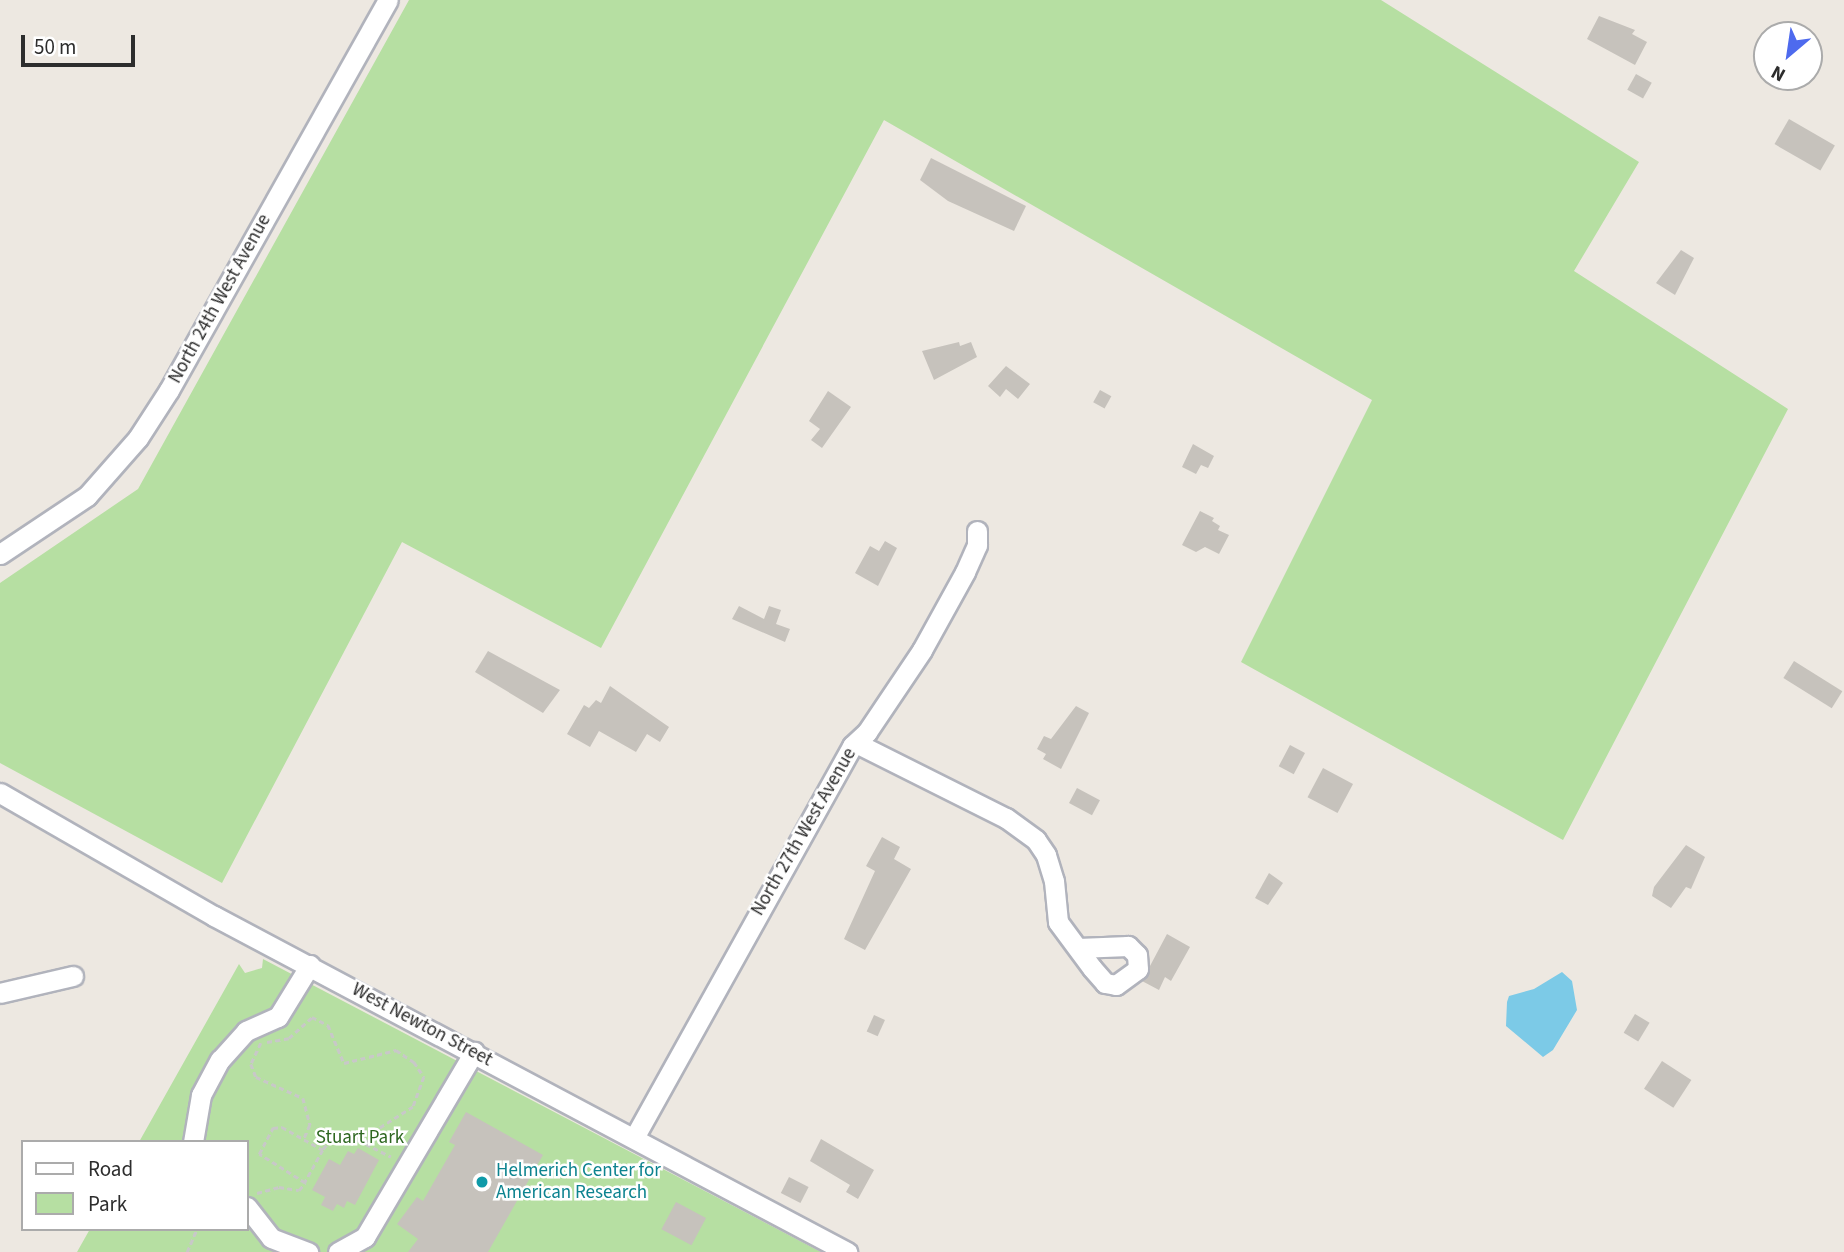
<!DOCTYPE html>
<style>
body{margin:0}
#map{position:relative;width:1844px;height:1252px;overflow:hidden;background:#ede8e1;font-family:"Source Sans 3",sans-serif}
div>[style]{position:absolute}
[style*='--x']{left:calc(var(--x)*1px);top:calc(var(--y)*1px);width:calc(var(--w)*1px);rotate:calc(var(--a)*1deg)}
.green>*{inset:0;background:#b6dfa2}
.water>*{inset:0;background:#7ccae7}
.building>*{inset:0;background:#c6c2bc;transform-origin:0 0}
.path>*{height:2.5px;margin-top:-1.25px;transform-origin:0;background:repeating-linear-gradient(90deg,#c8c8c8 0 5px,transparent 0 8.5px)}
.roads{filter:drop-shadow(2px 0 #b1b3bc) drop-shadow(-2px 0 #b1b3bc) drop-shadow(0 2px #b1b3bc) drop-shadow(0 -2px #b1b3bc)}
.minor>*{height:19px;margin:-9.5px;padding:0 9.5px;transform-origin:9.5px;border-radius:9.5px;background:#fff}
.dots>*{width:19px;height:19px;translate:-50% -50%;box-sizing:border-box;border:4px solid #fff;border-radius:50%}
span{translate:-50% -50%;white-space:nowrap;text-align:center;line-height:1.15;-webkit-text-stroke:5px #fff;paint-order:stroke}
.street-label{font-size:19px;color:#2d2d2d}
.park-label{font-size:19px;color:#2e6720}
.culture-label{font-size:19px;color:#0d838f}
.left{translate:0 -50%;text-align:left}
.legend{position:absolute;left:21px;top:1140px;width:228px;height:91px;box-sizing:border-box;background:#fff;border:2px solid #ababab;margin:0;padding:9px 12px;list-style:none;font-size:21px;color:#2d2d2d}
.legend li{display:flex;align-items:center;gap:14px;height:35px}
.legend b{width:35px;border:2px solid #ababab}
.north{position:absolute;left:1753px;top:21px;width:70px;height:70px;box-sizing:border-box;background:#fff;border:2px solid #ababab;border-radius:50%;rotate:209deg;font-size:19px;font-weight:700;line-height:28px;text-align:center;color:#2d2d2d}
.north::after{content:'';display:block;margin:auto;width:24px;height:32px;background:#4e6aee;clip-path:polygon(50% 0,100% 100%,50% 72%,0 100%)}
.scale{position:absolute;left:21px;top:35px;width:114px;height:32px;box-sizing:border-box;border:4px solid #2d2d2d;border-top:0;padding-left:9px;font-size:21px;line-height:24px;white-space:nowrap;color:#2d2d2d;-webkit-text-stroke:5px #fff;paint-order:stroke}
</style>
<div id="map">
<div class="green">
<i style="clip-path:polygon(409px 0,1381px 0,1639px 162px,1574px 271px,1788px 409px,1563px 840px,1241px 662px,1372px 400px,884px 120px,601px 648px,402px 542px,222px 883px,0 763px,0 583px,138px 489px)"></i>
<i style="clip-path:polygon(263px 959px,821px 1252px,77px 1252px,90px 1229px,247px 1229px,247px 1142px,139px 1142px,239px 964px,245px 973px,262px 968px)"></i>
</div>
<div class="water">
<i style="clip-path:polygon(1562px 972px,1572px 981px,1577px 1010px,1553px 1050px,1543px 1057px,1506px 1026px,1507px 1002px,1509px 996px,1534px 989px)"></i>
</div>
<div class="building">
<i style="clip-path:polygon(1599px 16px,1635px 30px,1632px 34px,1647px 42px,1635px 65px,1587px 39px)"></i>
<i style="left:1636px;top:74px;width:18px;height:18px;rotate:29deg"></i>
<i style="left:1789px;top:119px;width:53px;height:29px;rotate:30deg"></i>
<i style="clip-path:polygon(931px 158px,1026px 206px,1014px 231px,948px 201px,920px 180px)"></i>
<i style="clip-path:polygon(1681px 250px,1694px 258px,1675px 295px,1656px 283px)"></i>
<i style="clip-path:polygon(959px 342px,960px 346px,971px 342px,977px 357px,934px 380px,922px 351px)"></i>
<i style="clip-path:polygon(1006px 366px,1030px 384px,1018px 399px,1006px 389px,1000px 397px,988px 386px)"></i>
<i style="left:1100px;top:390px;width:13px;height:14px;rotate:29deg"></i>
<i style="clip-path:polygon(828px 391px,851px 407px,822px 448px,811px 440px,820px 429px,809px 421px)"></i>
<i style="clip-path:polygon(1193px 444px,1214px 456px,1208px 468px,1201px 465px,1196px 474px,1182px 467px)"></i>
<i style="clip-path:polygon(1200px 511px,1214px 518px,1212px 521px,1220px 526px,1218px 530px,1229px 535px,1219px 554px,1205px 547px,1196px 552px,1182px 545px)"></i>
<i style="clip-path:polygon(885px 541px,897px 548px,878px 586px,855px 573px,870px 546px,879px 551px)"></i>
<i style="clip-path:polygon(739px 606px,764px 619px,769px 606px,781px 610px,776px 624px,790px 629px,785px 642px,732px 619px)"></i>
<i style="clip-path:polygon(488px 651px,560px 690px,543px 713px,475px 672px)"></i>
<i style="left:1794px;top:661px;width:57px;height:20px;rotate:32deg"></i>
<i style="clip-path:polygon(610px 686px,669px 727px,660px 742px,647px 734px,636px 752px,599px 731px,590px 747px,567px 734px,584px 705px,589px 708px,596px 700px,601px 703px)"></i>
<i style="clip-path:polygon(1076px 706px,1089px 713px,1061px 769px,1043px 759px,1046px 754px,1037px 749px,1044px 736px,1051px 739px)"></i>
<i style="left:1290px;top:745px;width:17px;height:24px;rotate:28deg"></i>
<i style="left:1323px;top:768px;width:34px;height:33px;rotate:28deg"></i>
<i style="left:1077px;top:788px;width:26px;height:17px;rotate:28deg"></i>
<i style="clip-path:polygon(882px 837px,900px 847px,894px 859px,911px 869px,865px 950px,844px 939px,875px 871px,866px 866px)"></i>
<i style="clip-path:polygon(1686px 845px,1705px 857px,1691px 889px,1686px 887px,1671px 908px,1652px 896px,1654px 887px)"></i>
<i style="clip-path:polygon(1269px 873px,1283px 883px,1268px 905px,1255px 898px)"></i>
<i style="clip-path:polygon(1167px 934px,1190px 947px,1171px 981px,1165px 977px,1159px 990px,1142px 981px)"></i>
<i style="left:1635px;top:1014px;width:17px;height:22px;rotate:31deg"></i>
<i style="left:874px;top:1015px;width:12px;height:18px;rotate:24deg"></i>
<i style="left:1662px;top:1061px;width:35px;height:33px;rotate:33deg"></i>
<i style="clip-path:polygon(466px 1112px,543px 1155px,488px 1252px,408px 1252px,418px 1239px,397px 1224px,417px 1197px,423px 1201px,455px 1145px,449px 1142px)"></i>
<i style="clip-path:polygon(821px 1139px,874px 1170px,858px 1199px,846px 1192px,850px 1185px,810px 1161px)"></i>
<i style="clip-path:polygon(358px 1148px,379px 1160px,355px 1205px,347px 1201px,344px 1208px,337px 1204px,333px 1211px,321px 1205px,325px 1197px,312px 1190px,329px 1159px,340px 1165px,348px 1151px,354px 1154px)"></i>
<i style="left:789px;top:1177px;width:22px;height:18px;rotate:27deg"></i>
<i style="left:676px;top:1202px;width:34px;height:31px;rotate:28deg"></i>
</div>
<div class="path">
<i style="--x:267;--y:1042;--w:22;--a:-10"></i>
<i style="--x:289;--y:1038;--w:31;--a:-42"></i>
<i style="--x:312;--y:1017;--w:18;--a:27"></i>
<i style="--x:328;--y:1025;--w:41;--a:67.2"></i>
<i style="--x:344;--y:1063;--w:54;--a:-14"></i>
<i style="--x:396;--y:1050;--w:22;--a:34"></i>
<i style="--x:414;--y:1062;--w:18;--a:56"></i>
<i style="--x:424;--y:1077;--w:32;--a:110"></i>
<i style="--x:413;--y:1107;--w:49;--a:147.6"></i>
<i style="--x:372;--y:1133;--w:13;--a:119"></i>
<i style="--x:366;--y:1144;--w:31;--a:-158"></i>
<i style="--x:337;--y:1132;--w:23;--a:128"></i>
<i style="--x:261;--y:1043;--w:23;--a:115"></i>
<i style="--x:251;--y:1064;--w:14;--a:69"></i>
<i style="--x:256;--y:1077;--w:51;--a:24.1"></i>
<i style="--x:303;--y:1098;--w:28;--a:75"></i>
<i style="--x:310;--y:1125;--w:15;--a:113"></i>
<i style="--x:282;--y:1127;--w:47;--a:29.3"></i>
<i style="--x:323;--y:1150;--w:38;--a:119"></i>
<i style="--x:305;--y:1183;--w:54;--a:-147.8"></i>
<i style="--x:259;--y:1154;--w:30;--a:-62"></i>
<i style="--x:273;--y:1128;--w:9;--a:-6"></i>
<i style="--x:366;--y:1144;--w:28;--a:27"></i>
<i style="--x:257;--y:1193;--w:23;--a:-15"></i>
<i style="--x:279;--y:1187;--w:20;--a:9"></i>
<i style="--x:299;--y:1190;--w:9;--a:-49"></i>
<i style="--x:214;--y:1229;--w:9;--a:0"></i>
<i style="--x:187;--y:1252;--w:25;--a:-67"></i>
</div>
<div class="roads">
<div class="minor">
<i style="--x:0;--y:554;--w:105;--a:-33.7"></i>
<i style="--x:87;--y:496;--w:77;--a:-48.7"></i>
<i style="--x:138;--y:438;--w:57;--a:-57.1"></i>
<i style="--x:169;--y:390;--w:447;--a:-60.7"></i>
<i style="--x:856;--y:743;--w:168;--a:26.6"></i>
<i style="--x:1006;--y:818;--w:37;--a:36"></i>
<i style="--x:1036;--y:840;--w:18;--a:56"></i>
<i style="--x:1046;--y:855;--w:27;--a:73"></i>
<i style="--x:1054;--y:881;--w:41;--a:84.4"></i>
<i style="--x:1058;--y:922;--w:57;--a:53.5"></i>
<i style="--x:1092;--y:968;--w:20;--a:49"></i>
<i style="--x:1105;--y:983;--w:11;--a:10"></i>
<i style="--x:1116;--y:985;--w:27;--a:-36"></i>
<i style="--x:1138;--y:969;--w:14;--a:-94"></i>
<i style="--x:1137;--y:955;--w:13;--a:-135"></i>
<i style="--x:1128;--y:946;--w:50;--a:177.7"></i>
<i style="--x:0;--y:793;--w:247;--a:29.9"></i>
<i style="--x:214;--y:916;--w:717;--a:27.96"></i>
<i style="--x:0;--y:993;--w:75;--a:-13.1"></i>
<i style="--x:634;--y:1138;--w:449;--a:-60.9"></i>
<i style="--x:852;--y:746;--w:21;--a:-43"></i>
<i style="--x:867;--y:732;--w:99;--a:-56.1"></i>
<i style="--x:922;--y:650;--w:89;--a:-61.1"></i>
<i style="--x:965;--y:572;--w:30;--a:-66"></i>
<i style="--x:977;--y:545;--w:14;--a:-90"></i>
<i style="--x:193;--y:1142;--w:48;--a:-80.3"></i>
<i style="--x:201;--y:1095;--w:40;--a:-62"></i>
<i style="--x:220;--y:1060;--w:39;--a:-48"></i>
<i style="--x:246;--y:1031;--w:35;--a:-24"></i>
<i style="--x:278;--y:1017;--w:61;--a:-58.4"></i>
<i style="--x:247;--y:1207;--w:39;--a:52"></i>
<i style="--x:271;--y:1238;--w:40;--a:21"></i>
<i style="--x:338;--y:1252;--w:31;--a:-29"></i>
<i style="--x:365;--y:1237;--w:215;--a:-59.5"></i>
</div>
</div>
<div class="dots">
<i style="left:482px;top:1182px;background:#0f9aa8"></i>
</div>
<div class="street-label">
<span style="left:220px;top:299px;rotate:-61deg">North 24th West Avenue</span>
<span style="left:804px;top:832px;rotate:-60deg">North 27th West Avenue</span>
<span style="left:422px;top:1025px;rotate:28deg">West Newton Street</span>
</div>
<div class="park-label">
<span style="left:360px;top:1138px">Stuart Park</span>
</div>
<div class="culture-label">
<span class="left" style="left:496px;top:1182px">Helmerich Center for<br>American Research</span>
</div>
<ul class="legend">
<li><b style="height:9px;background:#fff"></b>Road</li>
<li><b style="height:19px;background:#b6dfa2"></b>Park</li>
</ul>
<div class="north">N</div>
<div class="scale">50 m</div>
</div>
